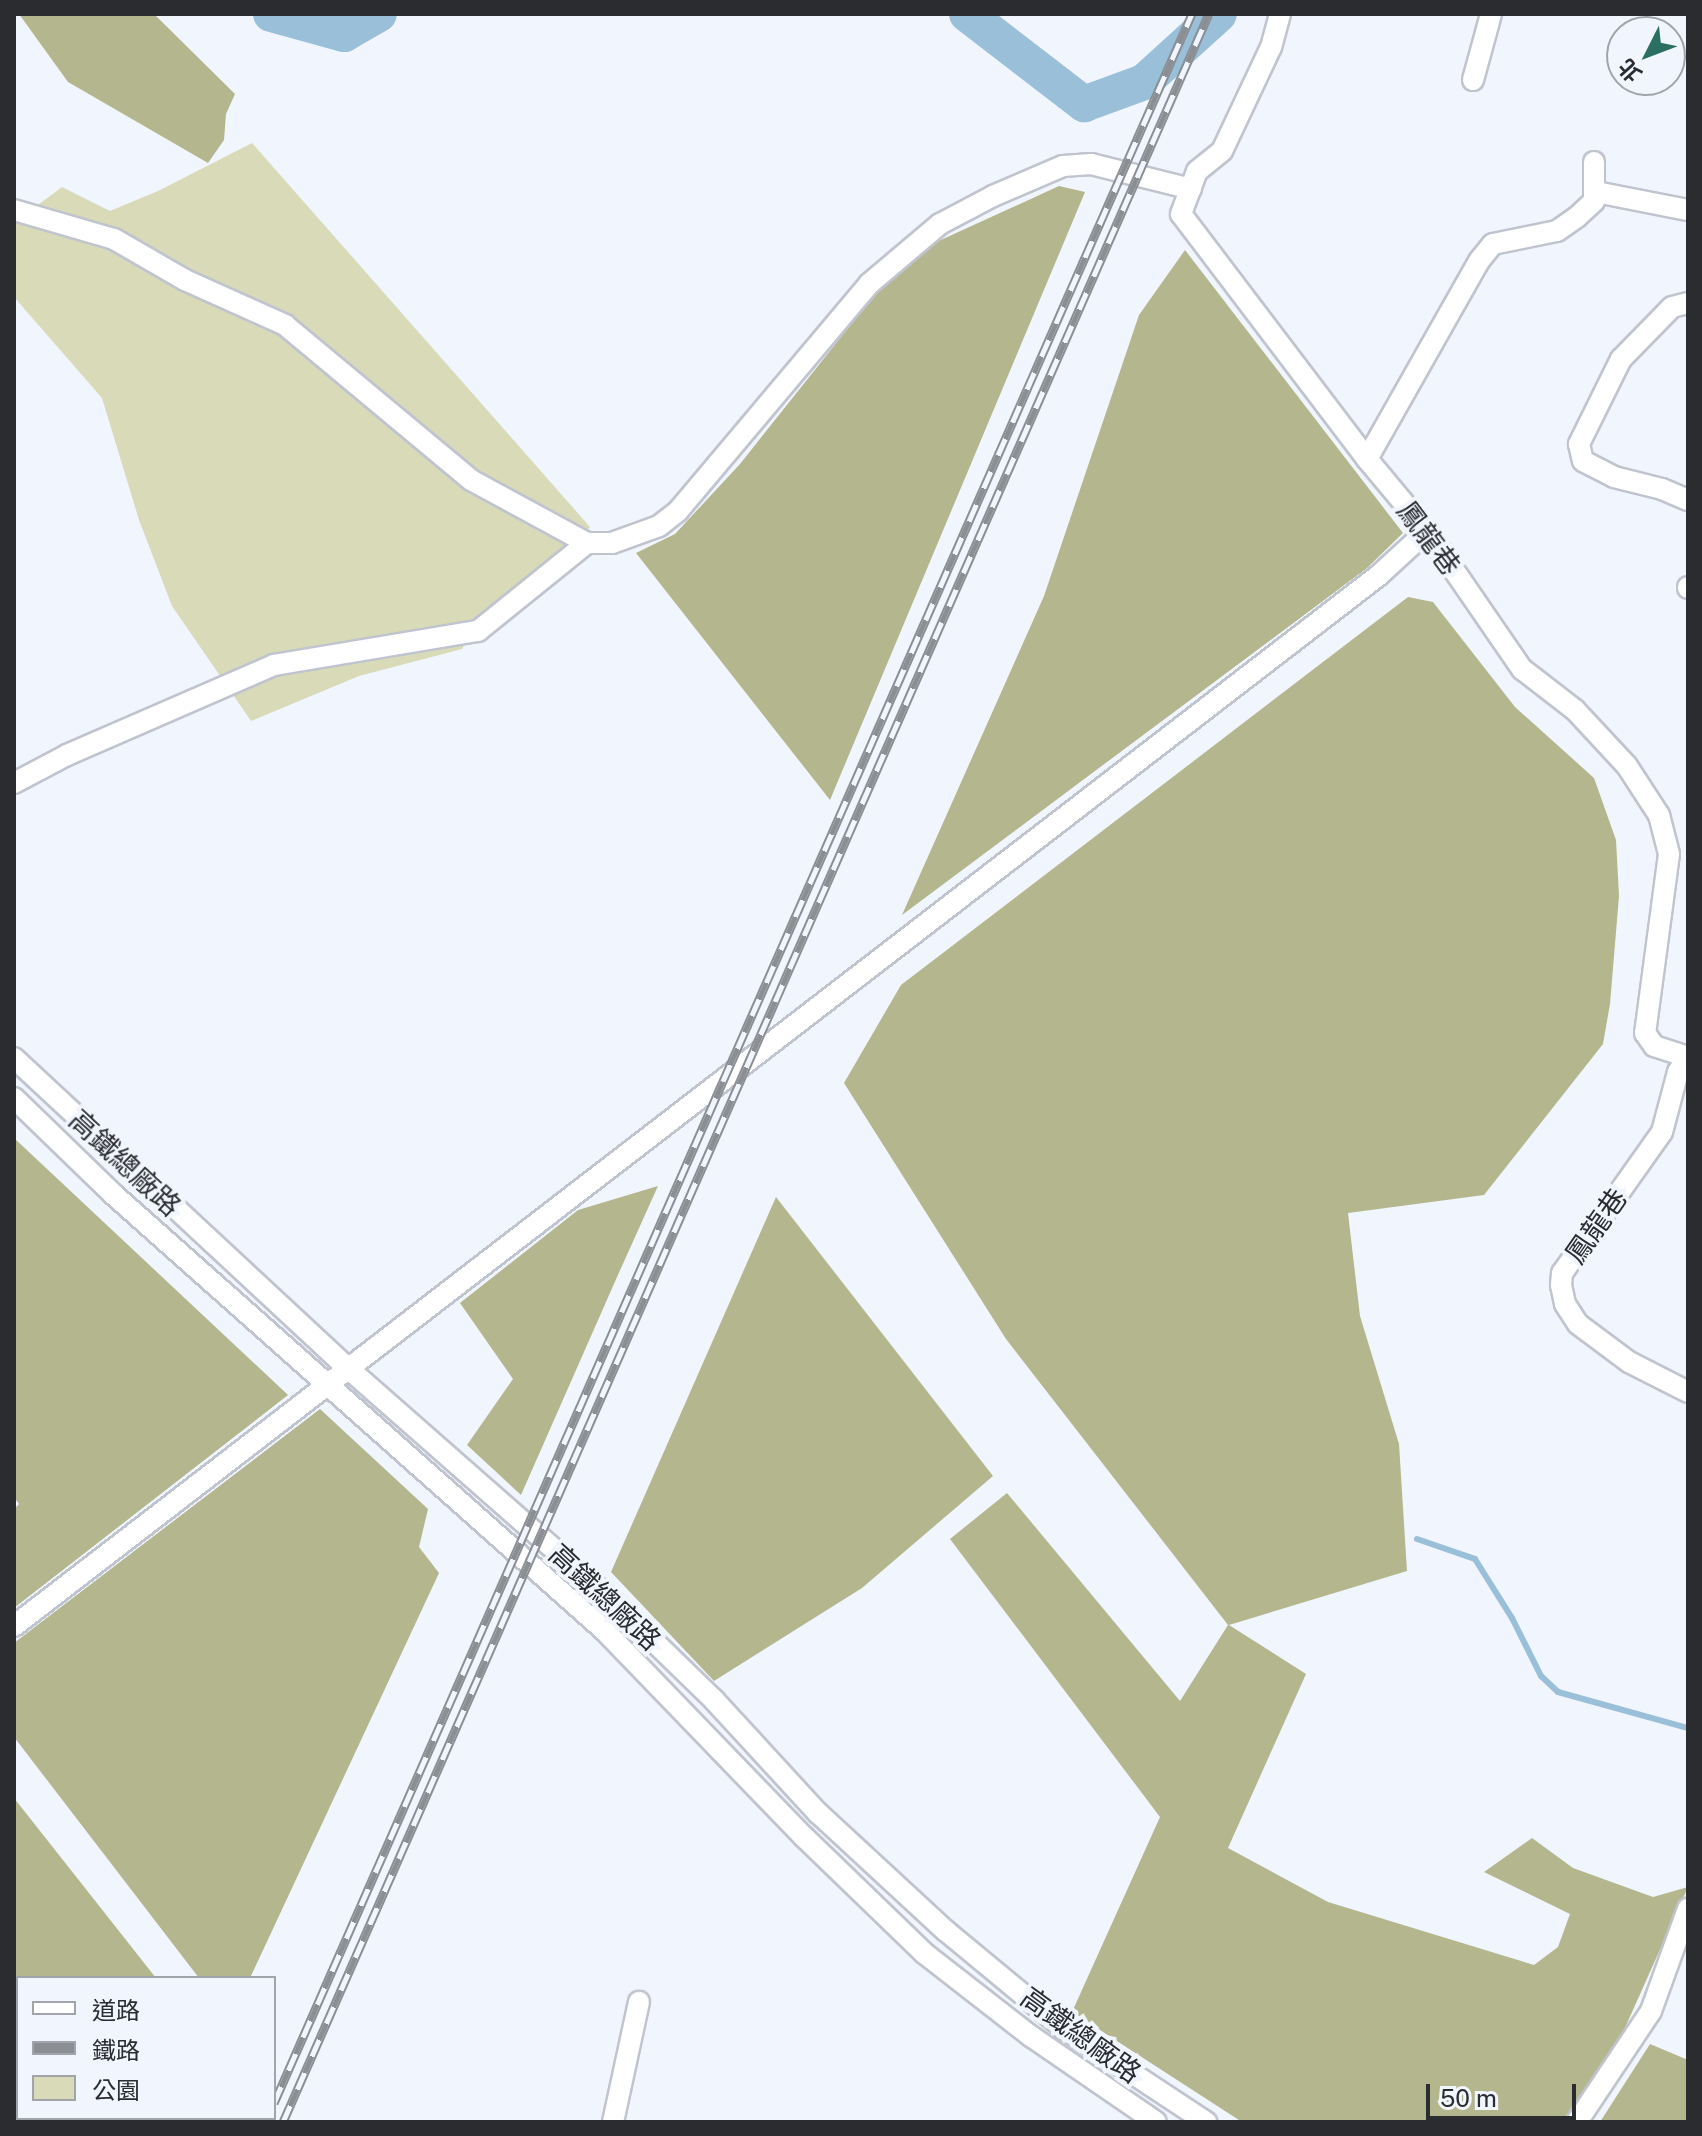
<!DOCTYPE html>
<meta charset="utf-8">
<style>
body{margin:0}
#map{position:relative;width:1702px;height:2136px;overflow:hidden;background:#f1f5fd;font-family:"Public Sans","Noto Sans TC",sans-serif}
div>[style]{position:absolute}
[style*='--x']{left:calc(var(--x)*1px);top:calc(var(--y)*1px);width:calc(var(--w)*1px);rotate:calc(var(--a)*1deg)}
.green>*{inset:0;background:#d8dab8}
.forest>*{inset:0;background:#b4b68e}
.stream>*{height:6px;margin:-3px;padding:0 3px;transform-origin:3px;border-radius:3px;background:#99bfd9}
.river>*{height:36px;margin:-18px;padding:0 18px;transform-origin:18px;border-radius:18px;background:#99bfd9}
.roads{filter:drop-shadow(2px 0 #c0c4ce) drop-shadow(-2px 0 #c0c4ce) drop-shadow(0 2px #c0c4ce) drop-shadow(0 -2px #c0c4ce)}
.minor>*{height:20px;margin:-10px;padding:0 10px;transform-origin:10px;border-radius:10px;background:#fff}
.rail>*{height:9px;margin-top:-4.5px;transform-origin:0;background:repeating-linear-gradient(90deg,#f1f5fd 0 18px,#8b8e93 0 36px);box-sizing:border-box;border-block:2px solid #8b8e93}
span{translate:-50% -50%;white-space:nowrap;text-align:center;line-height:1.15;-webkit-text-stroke:8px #f1f5fd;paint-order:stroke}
.street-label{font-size:28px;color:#2a2c2f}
.frame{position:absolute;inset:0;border:16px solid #2a2c2f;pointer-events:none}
.legend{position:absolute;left:16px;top:1976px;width:260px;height:144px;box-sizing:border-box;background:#f1f5fd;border:2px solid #a1a5ab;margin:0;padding:10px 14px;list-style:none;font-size:24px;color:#2a2c2f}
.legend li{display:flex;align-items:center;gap:16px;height:40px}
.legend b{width:40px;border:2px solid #a1a5ab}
.north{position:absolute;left:1606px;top:16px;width:80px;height:80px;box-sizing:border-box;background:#f1f5fd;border:2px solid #a1a5ab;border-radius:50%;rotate:228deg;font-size:22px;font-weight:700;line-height:32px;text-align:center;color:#2a2c2f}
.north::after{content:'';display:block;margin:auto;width:28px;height:36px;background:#2a6f62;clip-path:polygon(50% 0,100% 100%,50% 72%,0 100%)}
.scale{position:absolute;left:1426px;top:2084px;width:150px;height:36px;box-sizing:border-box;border:4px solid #2a2c2f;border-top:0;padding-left:10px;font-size:24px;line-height:28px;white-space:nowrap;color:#2a2c2f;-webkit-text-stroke:6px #f1f5fd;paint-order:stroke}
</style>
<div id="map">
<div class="green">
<i style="clip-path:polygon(252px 143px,590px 527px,571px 547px,477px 621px,462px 649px,359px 676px,251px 721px,172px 606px,139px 520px,102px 398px,14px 297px,14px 223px,62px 187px,110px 211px,158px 191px)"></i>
</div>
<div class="forest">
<i style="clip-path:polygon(19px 14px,154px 14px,235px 94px,226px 114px,224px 140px,208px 163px,68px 82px)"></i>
<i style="clip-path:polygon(1059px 186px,1085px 192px,830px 800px,636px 553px,675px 534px,740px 464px,876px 293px,932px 244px)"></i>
<i style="clip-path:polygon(1185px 250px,1403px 533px,1367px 568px,902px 915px,1044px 596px,1139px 315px)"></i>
<i style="clip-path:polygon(1408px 597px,1433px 602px,1515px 707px,1594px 778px,1616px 840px,1619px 896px,1610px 1004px,1603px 1044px,1484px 1195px,1348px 1213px,1360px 1316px,1399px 1444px,1407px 1571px,1229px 1625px,1306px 1674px,1228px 1848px,1328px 1902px,1534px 1965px,1558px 1947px,1570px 1914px,1484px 1872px,1532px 1838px,1573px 1868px,1653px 1897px,1688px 1887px,1624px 2030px,1565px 2122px,1242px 2122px,1072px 2012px,1160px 1817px,950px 1539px,1007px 1493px,1180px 1701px,1228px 1625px,1006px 1339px,844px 1083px,901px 985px)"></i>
<i style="clip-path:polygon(14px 1138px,288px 1395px,14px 1608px,14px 1509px,19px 1504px,14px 1497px)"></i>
<i style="clip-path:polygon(658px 1186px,617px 1277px,521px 1495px,467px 1445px,513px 1379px,460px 1303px,578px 1210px)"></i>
<i style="clip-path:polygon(776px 1197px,993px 1476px,862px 1588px,714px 1681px,611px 1572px)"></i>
<i style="clip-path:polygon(320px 1409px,428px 1509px,419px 1547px,439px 1573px,250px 1978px,199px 1978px,14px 1737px,14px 1643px)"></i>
<i style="clip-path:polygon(14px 1798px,156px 1978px,18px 1978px,18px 2118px,181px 2118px,180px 2122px,14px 2122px)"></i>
<i style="clip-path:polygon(1650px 2044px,1688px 2060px,1688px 2122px,1600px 2122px)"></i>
</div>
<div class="stream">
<i style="--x:1417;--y:1539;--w:61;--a:19"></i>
<i style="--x:1475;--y:1559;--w:70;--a:57.9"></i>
<i style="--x:1512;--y:1618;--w:65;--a:63.4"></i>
<i style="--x:1541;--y:1676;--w:23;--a:43"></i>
<i style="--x:1558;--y:1692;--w:135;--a:15.5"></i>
</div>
<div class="river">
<i style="--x:271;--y:14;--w:76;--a:15.3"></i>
<i style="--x:344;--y:34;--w:40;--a:-29.7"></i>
<i style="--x:967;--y:14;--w:148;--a:37.6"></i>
<i style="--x:1084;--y:104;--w:64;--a:-20.1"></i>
<i style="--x:1144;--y:82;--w:101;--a:-42.2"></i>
</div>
<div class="roads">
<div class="minor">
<i style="--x:1280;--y:14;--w:34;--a:105"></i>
<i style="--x:1271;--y:47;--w:115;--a:115.2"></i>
<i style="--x:1222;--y:151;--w:32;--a:141"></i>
<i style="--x:1197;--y:171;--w:46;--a:110.4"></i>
<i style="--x:1181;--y:214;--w:308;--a:52.8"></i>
<i style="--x:1367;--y:459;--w:94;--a:50.2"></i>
<i style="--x:1427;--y:531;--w:168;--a:55.5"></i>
<i style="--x:1522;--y:669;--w:67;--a:37.7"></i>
<i style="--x:1575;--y:710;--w:76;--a:47.1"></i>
<i style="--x:1627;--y:766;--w:59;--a:56.9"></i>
<i style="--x:1659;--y:815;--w:40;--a:75.6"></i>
<i style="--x:1669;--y:854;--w:181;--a:97.6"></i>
<i style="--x:1645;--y:1033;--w:16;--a:55"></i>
<i style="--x:1654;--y:1046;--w:35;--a:18"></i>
<i style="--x:1473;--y:80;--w:68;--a:-74.7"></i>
<i style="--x:1596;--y:192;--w:94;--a:11.1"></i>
<i style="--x:14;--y:210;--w:104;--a:16.2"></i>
<i style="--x:114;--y:239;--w:82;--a:30"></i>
<i style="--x:185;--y:280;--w:110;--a:24.2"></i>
<i style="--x:285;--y:325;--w:242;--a:39.8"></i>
<i style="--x:471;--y:480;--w:132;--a:28.5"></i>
<i style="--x:587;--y:543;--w:25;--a:0"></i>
<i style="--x:612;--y:543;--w:50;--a:-19.9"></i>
<i style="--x:659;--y:526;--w:24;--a:-38"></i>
<i style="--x:678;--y:511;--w:297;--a:-49.9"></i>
<i style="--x:869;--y:284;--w:93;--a:-40.2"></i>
<i style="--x:940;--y:224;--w:60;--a:-27.8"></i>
<i style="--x:993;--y:196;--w:76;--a:-23.2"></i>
<i style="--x:1063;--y:166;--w:28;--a:-4"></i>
<i style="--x:1091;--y:164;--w:103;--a:14"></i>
<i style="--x:1688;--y:303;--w:16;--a:166"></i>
<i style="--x:1672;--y:307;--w:73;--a:134.4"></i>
<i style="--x:1621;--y:359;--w:95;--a:116.3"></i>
<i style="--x:1579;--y:444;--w:17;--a:77"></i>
<i style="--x:1583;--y:461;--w:35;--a:27"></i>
<i style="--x:1614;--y:477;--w:49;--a:14"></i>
<i style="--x:1662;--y:489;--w:28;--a:23"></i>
<i style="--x:1367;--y:459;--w:227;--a:-60.5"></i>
<i style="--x:1479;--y:261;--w:22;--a:-51"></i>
<i style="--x:1493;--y:244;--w:65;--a:-11.5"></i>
<i style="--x:1557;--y:231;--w:24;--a:-35"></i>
<i style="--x:1577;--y:217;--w:23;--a:-43"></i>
<i style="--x:1594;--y:201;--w:39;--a:-90"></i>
<i style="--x:1688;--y:588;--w:1;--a:-90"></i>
<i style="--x:14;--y:783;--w:60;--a:-27.8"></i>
<i style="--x:67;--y:755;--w:226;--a:-23.5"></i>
<i style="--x:274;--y:665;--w:207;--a:-9.5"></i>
<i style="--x:478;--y:631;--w:140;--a:-38.9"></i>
<i style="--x:1688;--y:1056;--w:19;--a:122"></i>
<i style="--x:1678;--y:1072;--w:62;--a:104.9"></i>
<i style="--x:1662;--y:1132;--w:173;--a:125.3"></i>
<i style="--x:1562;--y:1273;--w:12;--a:95"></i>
<i style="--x:1561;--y:1285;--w:19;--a:78"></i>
<i style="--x:1565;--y:1304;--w:24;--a:57"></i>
<i style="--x:1578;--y:1324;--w:64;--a:36.7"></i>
<i style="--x:1629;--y:1362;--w:66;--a:27"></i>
<i style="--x:14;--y:1058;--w:457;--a:42.9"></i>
<i style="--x:349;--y:1369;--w:341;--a:41.3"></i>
<i style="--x:605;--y:1594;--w:152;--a:44.2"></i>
<i style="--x:714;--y:1700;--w:154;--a:47.4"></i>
<i style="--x:818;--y:1813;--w:174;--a:42.7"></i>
<i style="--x:946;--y:1931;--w:151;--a:39.6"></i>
<i style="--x:1062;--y:2027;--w:173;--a:33.4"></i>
<i style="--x:14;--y:1098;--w:139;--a:44.1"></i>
<i style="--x:114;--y:1195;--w:655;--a:41.6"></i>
<i style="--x:604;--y:1630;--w:288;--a:46"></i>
<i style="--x:804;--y:1837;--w:167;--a:44"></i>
<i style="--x:924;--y:1953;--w:137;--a:37.9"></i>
<i style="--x:1032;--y:2037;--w:150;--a:34.4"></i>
<i style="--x:14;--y:1626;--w:1723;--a:-37.59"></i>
<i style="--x:1379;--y:575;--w:65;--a:-42.5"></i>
<i style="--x:613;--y:2122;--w:123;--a:-77.8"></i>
<i style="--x:1577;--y:2122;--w:133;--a:-56.3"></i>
<i style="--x:1651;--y:2011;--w:109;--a:-70.1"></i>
</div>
</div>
<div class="rail">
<i style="--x:274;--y:2103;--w:2282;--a:-66.28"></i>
<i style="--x:266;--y:2122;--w:4;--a:-76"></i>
<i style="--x:283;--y:2122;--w:2302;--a:-66.29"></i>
</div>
<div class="street-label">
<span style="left:1429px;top:538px;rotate:53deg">鳳龍巷</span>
<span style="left:125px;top:1163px;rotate:43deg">高鐵總廠路</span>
<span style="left:1596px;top:1226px;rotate:-55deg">鳳龍巷</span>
<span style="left:605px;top:1597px;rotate:43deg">高鐵總廠路</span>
<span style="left:1081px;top:2035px;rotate:36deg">高鐵總廠路</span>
</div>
<div class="frame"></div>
<ul class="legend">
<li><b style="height:10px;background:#fff"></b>道路</li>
<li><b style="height:10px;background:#8b8e93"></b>鐵路</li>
<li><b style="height:22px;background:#d8dab8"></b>公園</li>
</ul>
<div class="north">北</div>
<div class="scale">50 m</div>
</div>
